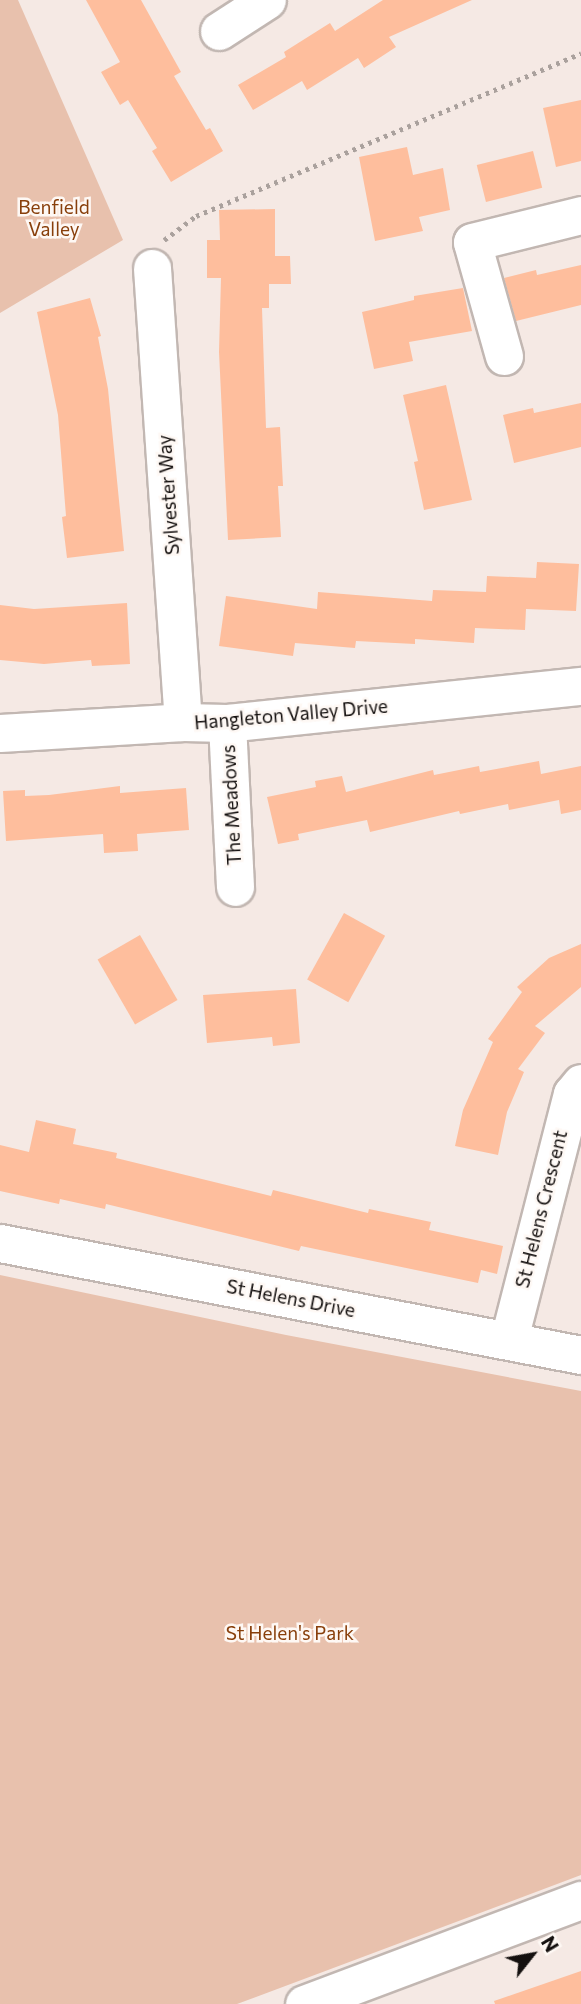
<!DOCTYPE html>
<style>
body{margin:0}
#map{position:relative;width:581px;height:2004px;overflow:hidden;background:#f5e9e4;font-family:Commissioner,sans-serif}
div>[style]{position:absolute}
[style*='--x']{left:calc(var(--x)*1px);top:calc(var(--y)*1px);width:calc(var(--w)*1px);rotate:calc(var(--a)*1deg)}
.green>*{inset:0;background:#e8c1ad}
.building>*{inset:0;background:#febe9d;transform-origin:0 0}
.path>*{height:4.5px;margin-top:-2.25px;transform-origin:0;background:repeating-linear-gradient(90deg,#aaa19d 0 3.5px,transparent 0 8.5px)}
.roads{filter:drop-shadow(2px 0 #c2b7b2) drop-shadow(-2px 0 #c2b7b2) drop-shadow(0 2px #c2b7b2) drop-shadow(0 -2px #c2b7b2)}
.minor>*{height:37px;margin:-18.5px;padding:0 18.5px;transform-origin:18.5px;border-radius:18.5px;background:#fff}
span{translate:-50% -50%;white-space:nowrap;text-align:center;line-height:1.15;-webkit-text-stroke:5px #fef8f4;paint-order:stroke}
.park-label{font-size:19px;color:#883f0b}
.street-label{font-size:19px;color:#14100f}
.north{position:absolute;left:497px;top:1920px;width:70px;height:70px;-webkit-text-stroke:5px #fef8f4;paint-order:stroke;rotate:59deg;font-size:19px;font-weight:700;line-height:28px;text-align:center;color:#14100f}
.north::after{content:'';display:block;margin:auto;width:24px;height:32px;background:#14100f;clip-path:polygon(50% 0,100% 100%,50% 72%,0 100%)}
</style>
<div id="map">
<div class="green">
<i style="clip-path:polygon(0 0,18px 0,123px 240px,0 313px)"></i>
<i style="clip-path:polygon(0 1275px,286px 1335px,581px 1391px,581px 1875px,237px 2004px,0 2004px)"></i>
</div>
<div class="building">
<i style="clip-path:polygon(86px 0,141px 0,181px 72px,174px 76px,206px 130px,210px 128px,223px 151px,171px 182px,152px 151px,157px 148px,128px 100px,120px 105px,101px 72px,120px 62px)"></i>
<i style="clip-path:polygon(383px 0,472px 0,389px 37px,396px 47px,364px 68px,358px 58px,307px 90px,302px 81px,253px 110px,238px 85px,286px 57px,284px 52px,330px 23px,335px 31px)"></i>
<i style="clip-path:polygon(581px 100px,581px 161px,556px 167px,543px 108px)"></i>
<i style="clip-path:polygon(407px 147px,413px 175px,443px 168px,450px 210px,419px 217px,423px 231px,375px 241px,359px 157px)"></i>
<i style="left:533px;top:151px;width:38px;height:58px;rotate:76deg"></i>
<i style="clip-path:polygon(275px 209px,275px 256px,290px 256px,291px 284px,269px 284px,269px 308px,262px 308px,266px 428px,280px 427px,283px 486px,278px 486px,281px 537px,228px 540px,219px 352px,221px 278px,207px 278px,207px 240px,220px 240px,219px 210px)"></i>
<i style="clip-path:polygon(581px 265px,581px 305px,516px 321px,504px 278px,536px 270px,537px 275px)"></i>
<i style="clip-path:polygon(463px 288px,472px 331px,409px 342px,413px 361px,374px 369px,362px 312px,414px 300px,414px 296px)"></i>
<i style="clip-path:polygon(90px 298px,101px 336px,98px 337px,108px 389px,124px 551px,67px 558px,62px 517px,66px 516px,58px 415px,37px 312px)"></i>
<i style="clip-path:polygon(446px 385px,472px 500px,424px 510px,414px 462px,418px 461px,403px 395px)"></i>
<i style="clip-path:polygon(581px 403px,581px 447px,514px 463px,503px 415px,533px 408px,534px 413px)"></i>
<i style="clip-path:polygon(537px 562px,579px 564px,576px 611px,526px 609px,525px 630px,475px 628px,474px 643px,415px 639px,415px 644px,356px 641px,355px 648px,295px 643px,293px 656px,219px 646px,226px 596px,317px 609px,318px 592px,432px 601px,433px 590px,486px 592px,487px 576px,536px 578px)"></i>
<i style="clip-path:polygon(127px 603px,130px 664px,92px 666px,91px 660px,44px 664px,0 660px,0 605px,34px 609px)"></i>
<i style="clip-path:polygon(539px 761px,541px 774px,581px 766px,581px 810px,561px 814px,559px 800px,509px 810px,508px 804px,460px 814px,459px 811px,370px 832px,367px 820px,298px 834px,299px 840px,278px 844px,267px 797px,316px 787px,315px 781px,342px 776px,346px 792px,433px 770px,434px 775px,479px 766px,480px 772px)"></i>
<i style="clip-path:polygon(120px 786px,120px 793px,186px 788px,189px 830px,137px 834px,138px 851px,104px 853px,103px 834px,6px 841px,3px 791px,25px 790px,25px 796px,49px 795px)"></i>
<i style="left:344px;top:913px;width:47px;height:76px;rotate:29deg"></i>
<i style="left:140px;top:935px;width:75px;height:49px;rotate:60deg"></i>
<i style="clip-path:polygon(581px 944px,581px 987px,535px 1026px,545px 1033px,518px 1069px,524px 1072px,507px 1112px,498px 1155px,455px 1146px,463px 1110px,493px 1042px,488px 1039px,522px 992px,517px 987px,549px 958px)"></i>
<i style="clip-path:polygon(296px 989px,300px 1043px,273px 1046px,272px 1037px,207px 1043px,203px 995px)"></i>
<i style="clip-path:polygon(36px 1120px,76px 1129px,73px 1144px,117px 1153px,116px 1158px,271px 1196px,273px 1190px,368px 1213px,369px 1209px,431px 1222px,429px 1230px,503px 1246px,497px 1274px,481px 1270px,478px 1283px,301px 1246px,299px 1251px,106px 1204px,105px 1209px,60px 1199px,59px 1204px,0 1191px,0 1145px,29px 1152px)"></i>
<i style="clip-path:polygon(581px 1971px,581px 2004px,495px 2004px,494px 2001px)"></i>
</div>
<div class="path">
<i style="--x:164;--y:240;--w:40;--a:-37"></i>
<i style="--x:196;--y:216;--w:418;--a:-22.9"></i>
</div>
<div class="roads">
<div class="minor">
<i style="--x:219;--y:31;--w:57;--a:-32.9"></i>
<i style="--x:152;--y:268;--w:455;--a:86.1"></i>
<i style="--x:504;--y:356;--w:118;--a:-105.7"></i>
<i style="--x:472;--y:242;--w:112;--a:-13.9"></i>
<i style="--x:227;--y:723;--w:164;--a:87.2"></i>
<i style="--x:0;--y:733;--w:183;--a:-3.4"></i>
<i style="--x:183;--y:722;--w:44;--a:1.3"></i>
<i style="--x:227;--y:723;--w:356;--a:-6"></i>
<i style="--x:0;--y:1243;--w:592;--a:10.91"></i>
<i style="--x:509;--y:1339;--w:253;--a:-75.6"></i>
<i style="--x:572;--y:1094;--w:14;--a:-51"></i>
<i style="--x:304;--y:2004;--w:296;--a:-20.6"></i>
</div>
</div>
<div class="park-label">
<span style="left:54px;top:218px">Benfield<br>Valley</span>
<span style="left:290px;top:1633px">St Helen's Park</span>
</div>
<div class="street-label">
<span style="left:168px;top:495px;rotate:-94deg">Sylvester Way</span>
<span style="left:291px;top:714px;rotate:-5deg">Hangleton Valley Drive</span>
<span style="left:231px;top:805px;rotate:-93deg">The Meadows</span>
<span style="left:541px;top:1209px;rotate:-76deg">St Helens Crescent</span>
<span style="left:291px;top:1298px;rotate:11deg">St Helens Drive</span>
</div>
<div class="north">N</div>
</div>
